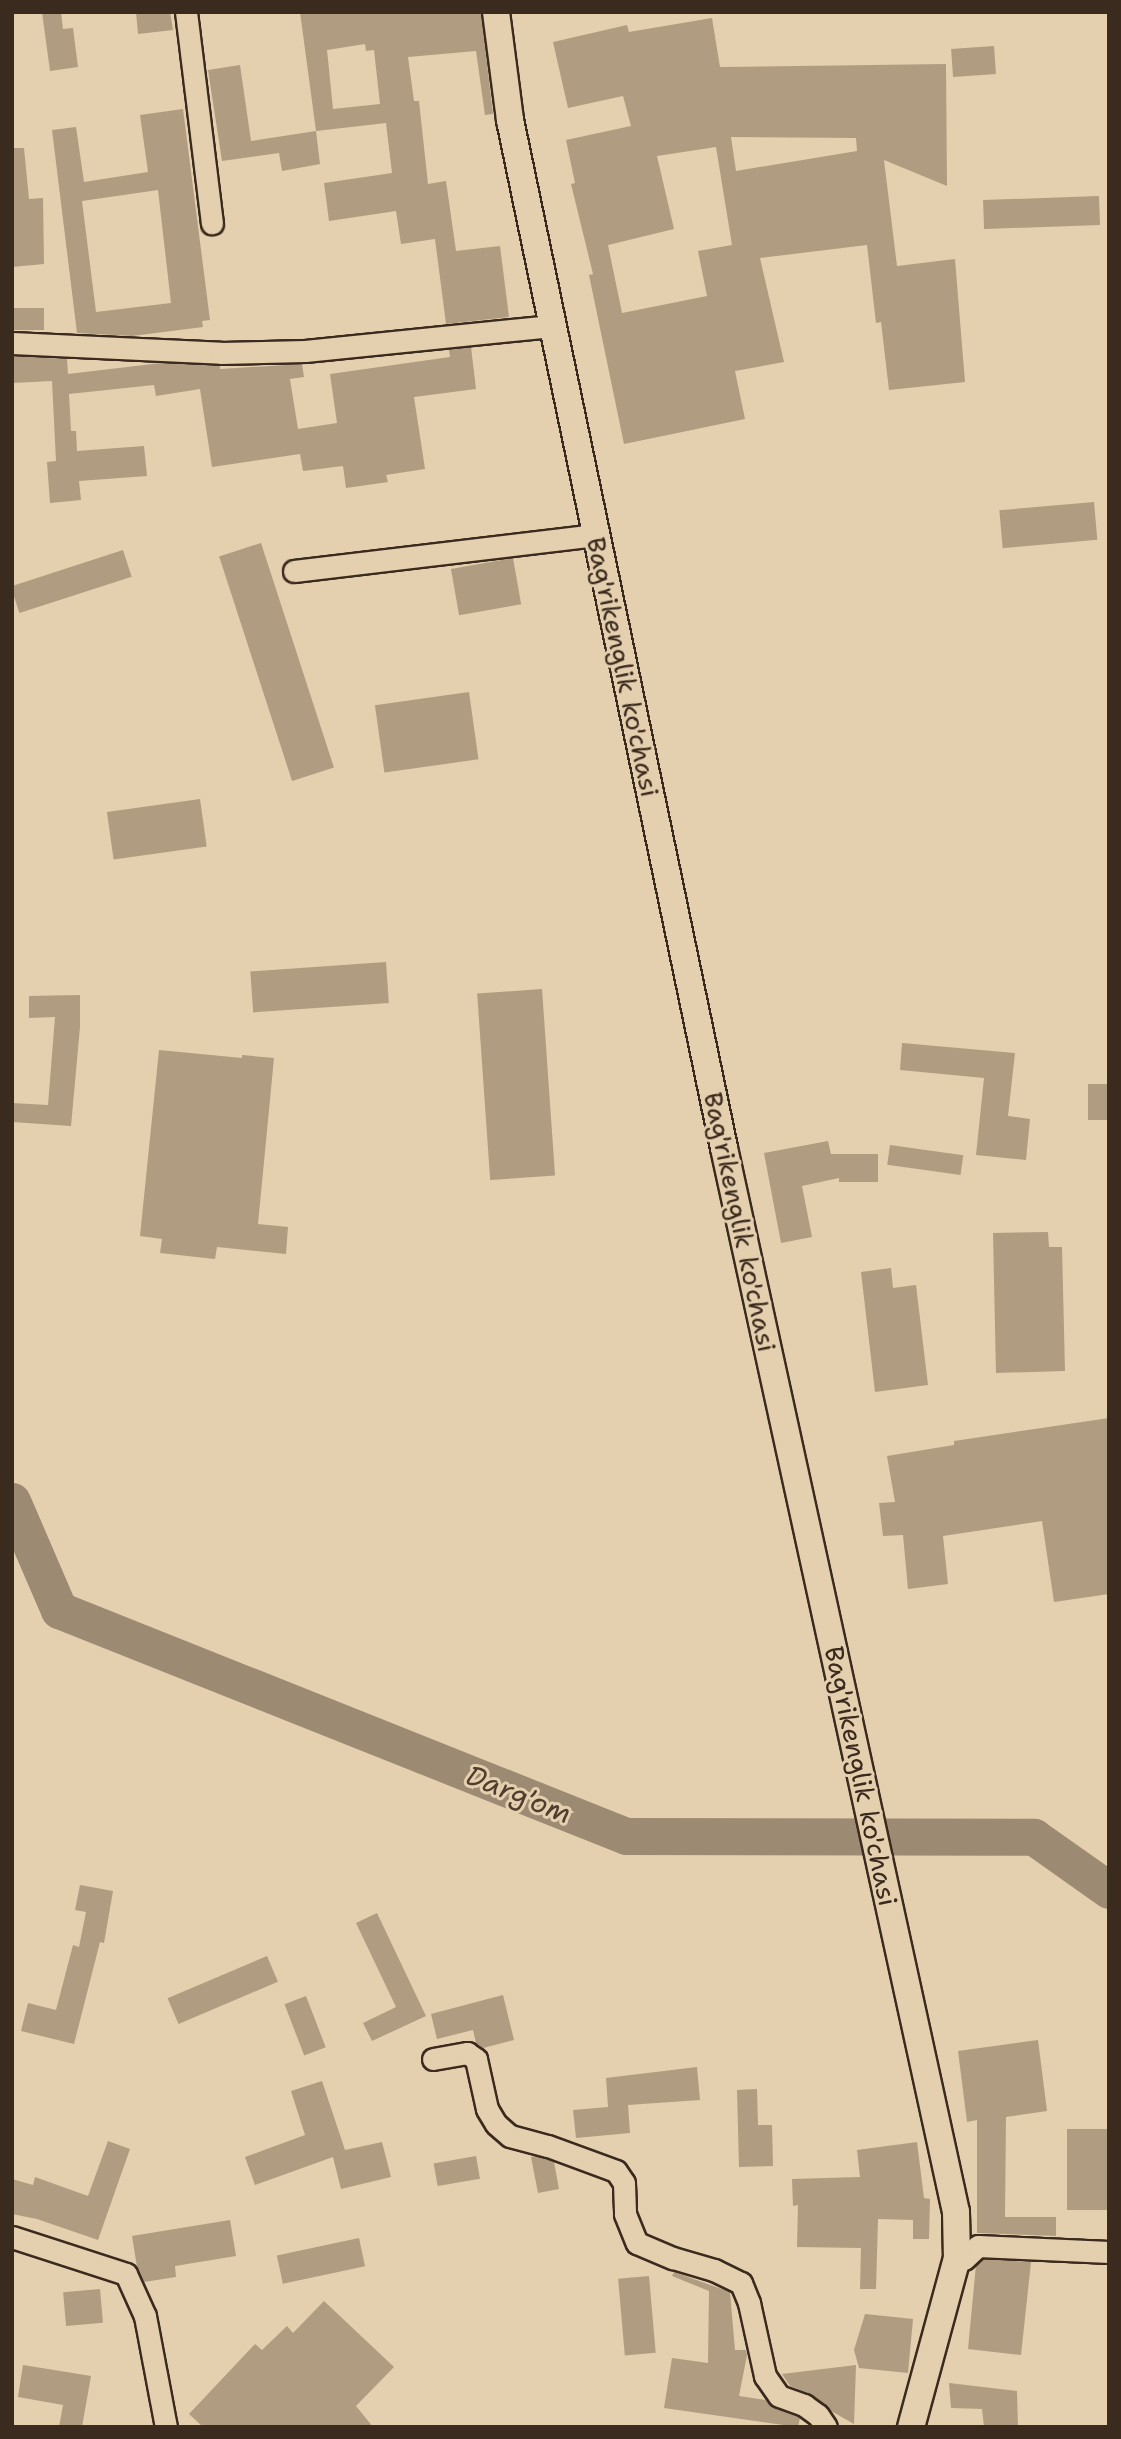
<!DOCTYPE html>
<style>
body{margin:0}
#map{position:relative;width:1121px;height:2439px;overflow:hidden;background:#e4cfae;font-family:"Shantell Sans",sans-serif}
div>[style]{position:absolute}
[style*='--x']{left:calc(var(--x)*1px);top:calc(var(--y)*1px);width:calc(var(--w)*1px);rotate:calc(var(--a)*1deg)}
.river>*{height:37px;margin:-18.5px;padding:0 18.5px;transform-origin:18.5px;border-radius:18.5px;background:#9d8a72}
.building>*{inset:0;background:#b09c81;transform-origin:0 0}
.roads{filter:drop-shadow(2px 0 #3b2a1e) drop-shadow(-2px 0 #3b2a1e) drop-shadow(0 2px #3b2a1e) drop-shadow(0 -2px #3b2a1e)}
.minor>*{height:21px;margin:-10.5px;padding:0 10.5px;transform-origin:10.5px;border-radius:10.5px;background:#e4cfae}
.major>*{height:26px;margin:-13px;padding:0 13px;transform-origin:13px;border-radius:13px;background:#e4cfae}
span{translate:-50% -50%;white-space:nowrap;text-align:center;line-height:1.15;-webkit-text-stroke:6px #e4cfae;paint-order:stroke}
.street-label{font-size:26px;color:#3b2a1e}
.water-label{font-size:28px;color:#4f3d2f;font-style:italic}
.frame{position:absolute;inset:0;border:14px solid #3b2a1e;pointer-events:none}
</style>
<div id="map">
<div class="river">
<i style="--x:12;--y:1501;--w:119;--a:66.7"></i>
<i style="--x:59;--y:1610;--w:610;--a:21.73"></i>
<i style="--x:626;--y:1836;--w:408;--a:0.1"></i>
<i style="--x:1034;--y:1837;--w:92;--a:35.2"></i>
</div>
<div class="building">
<i style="clip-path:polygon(42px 12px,61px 12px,63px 29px,73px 28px,78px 67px,50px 71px)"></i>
<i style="clip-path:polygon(136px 12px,170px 12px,173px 30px,138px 34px)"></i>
<i style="clip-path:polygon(evenodd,300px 12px,481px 12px,493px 114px,485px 115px,476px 51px,408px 57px,414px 101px,419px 101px,428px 184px,446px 181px,456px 251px,500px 246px,509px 317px,446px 324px,435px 239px,401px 244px,396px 211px,329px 221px,324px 183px,392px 173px,386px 123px,316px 131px,300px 12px,365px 44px,366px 51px,374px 50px,380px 104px,333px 109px,327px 50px,365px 44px)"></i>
<i style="clip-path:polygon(evenodd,712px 18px,720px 67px,946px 64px,947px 186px,884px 160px,897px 266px,955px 259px,965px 382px,889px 390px,881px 322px,876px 323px,867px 245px,760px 258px,784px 362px,735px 371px,745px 419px,624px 444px,589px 275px,593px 274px,571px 184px,575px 183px,566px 140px,631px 126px,623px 96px,568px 108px,553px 42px,627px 25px,629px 32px,712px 18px,731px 137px,856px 138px,857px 151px,736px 171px,731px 137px,712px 18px,716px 147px,732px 245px,698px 251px,707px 296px,622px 313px,608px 245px,674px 229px,657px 156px,716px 147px)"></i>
<i style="left:994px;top:46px;width:28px;height:43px;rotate:86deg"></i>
<i style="clip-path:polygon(240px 65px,251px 141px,316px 131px,320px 164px,282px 171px,279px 153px,222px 161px,208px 70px)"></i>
<i style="clip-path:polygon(evenodd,183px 109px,210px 320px,202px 321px,203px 327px,132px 336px,77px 333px,52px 130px,76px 127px,84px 182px,148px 172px,140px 115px,183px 109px,158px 190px,171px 303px,96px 312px,82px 201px,158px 190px)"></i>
<i style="clip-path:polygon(12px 148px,24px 148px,29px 199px,43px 198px,44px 264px,12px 267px)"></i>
<i style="left:1099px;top:196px;width:29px;height:116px;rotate:88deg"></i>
<i style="left:12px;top:308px;width:32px;height:22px"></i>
<i style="clip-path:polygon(471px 347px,476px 389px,414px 397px,425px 469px,386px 475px,388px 482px,346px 488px,343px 466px,303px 471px,300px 454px,212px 467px,200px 389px,156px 396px,154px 385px,69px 394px,71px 431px,76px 431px,77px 451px,144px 446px,147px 476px,79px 481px,81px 500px,50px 503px,47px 462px,56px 461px,52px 381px,12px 383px,12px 356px,67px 359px,68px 374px,161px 363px,220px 366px,220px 369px,302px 364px,304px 377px,290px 379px,298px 429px,337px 423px,330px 374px,450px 357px,449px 350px)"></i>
<i style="left:1094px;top:502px;width:38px;height:95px;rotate:85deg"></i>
<i style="left:261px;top:543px;width:236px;height:44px;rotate:72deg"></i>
<i style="left:123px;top:550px;width:28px;height:118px;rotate:72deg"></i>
<i style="left:513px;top:558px;width:47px;height:63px;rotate:80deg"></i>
<i style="left:469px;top:692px;width:68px;height:95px;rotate:82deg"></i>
<i style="left:200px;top:799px;width:48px;height:94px;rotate:82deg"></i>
<i style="left:386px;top:962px;width:41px;height:136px;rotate:86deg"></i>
<i style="left:542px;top:989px;width:187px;height:65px;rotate:86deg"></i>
<i style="clip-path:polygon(80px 995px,80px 1027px,71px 1126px,12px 1122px,12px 1103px,48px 1105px,55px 1017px,29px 1018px,29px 996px)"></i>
<i style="clip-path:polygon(902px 1043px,1015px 1053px,1008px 1116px,1030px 1119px,1026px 1160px,976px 1155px,984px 1078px,900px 1070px)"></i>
<i style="clip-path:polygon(159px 1050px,242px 1058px,242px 1055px,274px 1058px,258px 1224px,288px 1227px,286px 1254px,217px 1247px,215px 1259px,160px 1253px,162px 1239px,140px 1236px)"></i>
<i style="left:1109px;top:1084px;width:36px;height:21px;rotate:90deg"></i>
<i style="clip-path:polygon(828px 1141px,831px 1154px,878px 1154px,878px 1182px,839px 1182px,839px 1178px,802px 1186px,812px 1237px,781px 1243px,764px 1153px)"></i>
<i style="left:890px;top:1145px;width:74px;height:20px;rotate:8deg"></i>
<i style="clip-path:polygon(1048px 1232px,1049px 1247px,1062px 1247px,1065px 1371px,996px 1373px,993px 1233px)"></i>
<i style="clip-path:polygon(891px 1268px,893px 1288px,916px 1285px,928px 1385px,875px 1392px,861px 1272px)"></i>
<i style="clip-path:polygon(1109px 1418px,1109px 1594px,1054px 1602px,1042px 1521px,943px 1536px,948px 1584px,908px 1589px,903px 1535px,883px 1536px,879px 1503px,895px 1502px,887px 1456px,954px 1445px,954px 1441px)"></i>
<i style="clip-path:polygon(80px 1885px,113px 1891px,104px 1943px,100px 1942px,74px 2044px,21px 2031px,28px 2003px,56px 2010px,73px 1945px,79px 1947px,86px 1912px,75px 1910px)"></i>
<i style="clip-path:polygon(377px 1913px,426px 2016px,372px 2041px,363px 2023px,396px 2007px,356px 1923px)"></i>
<i style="left:267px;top:1956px;width:28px;height:108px;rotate:67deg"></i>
<i style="clip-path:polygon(503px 1995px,514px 2040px,483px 2048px,476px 2043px,473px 2030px,437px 2039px,431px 2014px)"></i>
<i style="left:306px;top:1996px;width:55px;height:23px;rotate:69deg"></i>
<i style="clip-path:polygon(1038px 2040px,1047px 2111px,1006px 2117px,1005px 2217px,1056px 2217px,1056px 2236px,977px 2233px,977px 2120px,967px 2122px,958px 2051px)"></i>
<i style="clip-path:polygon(697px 2067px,700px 2100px,628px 2105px,630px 2133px,576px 2138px,573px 2110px,608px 2107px,606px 2078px)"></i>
<i style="clip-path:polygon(322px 2081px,345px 2150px,382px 2142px,391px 2177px,341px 2189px,333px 2157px,255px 2185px,245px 2157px,305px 2135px,291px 2091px)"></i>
<i style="clip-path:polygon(757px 2089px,758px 2125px,772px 2125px,773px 2166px,739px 2167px,737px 2090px)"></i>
<i style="left:1067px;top:2129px;width:42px;height:81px"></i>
<i style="clip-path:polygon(108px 2141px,130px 2149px,98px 2240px,37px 2219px,12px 2214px,12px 2179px,33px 2185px,35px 2177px,88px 2196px)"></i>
<i style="clip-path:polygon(917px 2142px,924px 2198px,930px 2199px,929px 2239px,913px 2239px,913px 2220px,878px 2219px,876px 2289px,860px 2289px,861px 2248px,797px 2247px,798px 2205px,793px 2206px,792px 2179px,860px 2177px,857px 2150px)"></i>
<i style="left:476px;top:2156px;width:23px;height:43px;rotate:80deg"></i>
<i style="clip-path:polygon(536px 2156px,554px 2162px,559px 2189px,538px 2193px,531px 2157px)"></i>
<i style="clip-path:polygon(230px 2220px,236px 2256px,175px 2266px,176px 2277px,144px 2282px,137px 2267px,132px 2236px)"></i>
<i style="left:359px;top:2238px;width:29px;height:84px;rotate:78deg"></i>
<i style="clip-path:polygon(983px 2259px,1031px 2262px,1021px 2355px,968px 2349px,976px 2265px)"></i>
<i style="clip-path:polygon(674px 2272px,730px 2292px,735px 2350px,746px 2350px,747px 2355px,739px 2396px,766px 2400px,775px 2408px,800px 2418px,798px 2427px,664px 2408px,672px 2358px,708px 2363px,709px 2291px,672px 2276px)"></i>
<i style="left:649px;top:2276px;width:77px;height:31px;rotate:85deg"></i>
<i style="left:100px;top:2289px;width:34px;height:37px;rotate:85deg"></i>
<i style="clip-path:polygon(324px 2301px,394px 2367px,356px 2406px,373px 2427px,203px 2427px,189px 2414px,255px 2344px,262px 2350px,287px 2326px,293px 2333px)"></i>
<i style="clip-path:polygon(865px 2314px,913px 2319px,908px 2373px,859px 2368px,854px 2350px)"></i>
<i style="clip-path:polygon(23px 2365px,91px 2376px,82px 2427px,59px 2427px,63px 2405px,18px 2397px)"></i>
<i style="clip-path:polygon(856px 2365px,854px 2424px,831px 2411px,811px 2394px,790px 2386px,782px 2374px)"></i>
<i style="clip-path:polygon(949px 2383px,1017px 2391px,1018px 2427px,984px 2427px,982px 2409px,951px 2408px)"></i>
</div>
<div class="roads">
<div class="minor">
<i style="--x:186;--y:12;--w:213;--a:83"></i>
<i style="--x:12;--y:343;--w:209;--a:2.7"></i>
<i style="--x:221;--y:353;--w:84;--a:-1.4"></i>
<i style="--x:305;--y:351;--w:248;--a:-5.8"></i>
<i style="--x:294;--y:571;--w:304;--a:-6.8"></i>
<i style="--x:433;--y:2059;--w:35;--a:-10"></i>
<i style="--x:467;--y:2053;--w:11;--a:34"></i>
<i style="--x:476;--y:2059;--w:51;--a:77.6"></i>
<i style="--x:487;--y:2109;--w:17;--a:59"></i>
<i style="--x:496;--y:2124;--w:18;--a:41"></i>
<i style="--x:510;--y:2136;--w:39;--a:15"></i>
<i style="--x:548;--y:2146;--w:72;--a:20.2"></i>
<i style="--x:616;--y:2171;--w:14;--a:56"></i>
<i style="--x:624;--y:2183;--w:31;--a:88"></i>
<i style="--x:625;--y:2214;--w:31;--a:68"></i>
<i style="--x:637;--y:2243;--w:39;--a:23"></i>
<i style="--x:673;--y:2258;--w:43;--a:16.3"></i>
<i style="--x:714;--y:2270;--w:30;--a:26"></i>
<i style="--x:741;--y:2283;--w:22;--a:68"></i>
<i style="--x:749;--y:2303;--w:75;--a:77.6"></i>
<i style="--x:765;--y:2376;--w:24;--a:55"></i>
<i style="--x:779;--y:2396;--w:27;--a:20"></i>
<i style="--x:804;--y:2405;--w:17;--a:36"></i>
<i style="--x:818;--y:2415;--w:14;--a:56"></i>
<i style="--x:12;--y:2237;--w:120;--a:18"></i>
<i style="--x:126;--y:2274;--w:46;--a:65.7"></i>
<i style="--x:145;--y:2316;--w:113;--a:79.3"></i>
<i style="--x:957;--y:2258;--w:7;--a:8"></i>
<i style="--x:964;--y:2259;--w:19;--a:-43"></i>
<i style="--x:978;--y:2246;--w:131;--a:2.6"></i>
</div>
<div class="major">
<i style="--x:496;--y:12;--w:109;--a:82.6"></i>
<i style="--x:510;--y:120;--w:1050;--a:78.24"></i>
<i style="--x:724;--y:1148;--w:1089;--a:77.7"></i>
<i style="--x:956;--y:2212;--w:46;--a:88.8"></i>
<i style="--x:957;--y:2258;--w:175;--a:105.2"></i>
</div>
</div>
<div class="street-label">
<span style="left:623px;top:667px;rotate:78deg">Bag'rikenglik ko'chasi</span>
<span style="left:740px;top:1222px;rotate:78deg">Bag'rikenglik ko'chasi</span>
<span style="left:861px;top:1776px;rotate:78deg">Bag'rikenglik ko'chasi</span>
</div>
<div class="water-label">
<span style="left:519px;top:1794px;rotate:22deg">Darg'om</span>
</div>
<div class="frame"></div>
</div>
